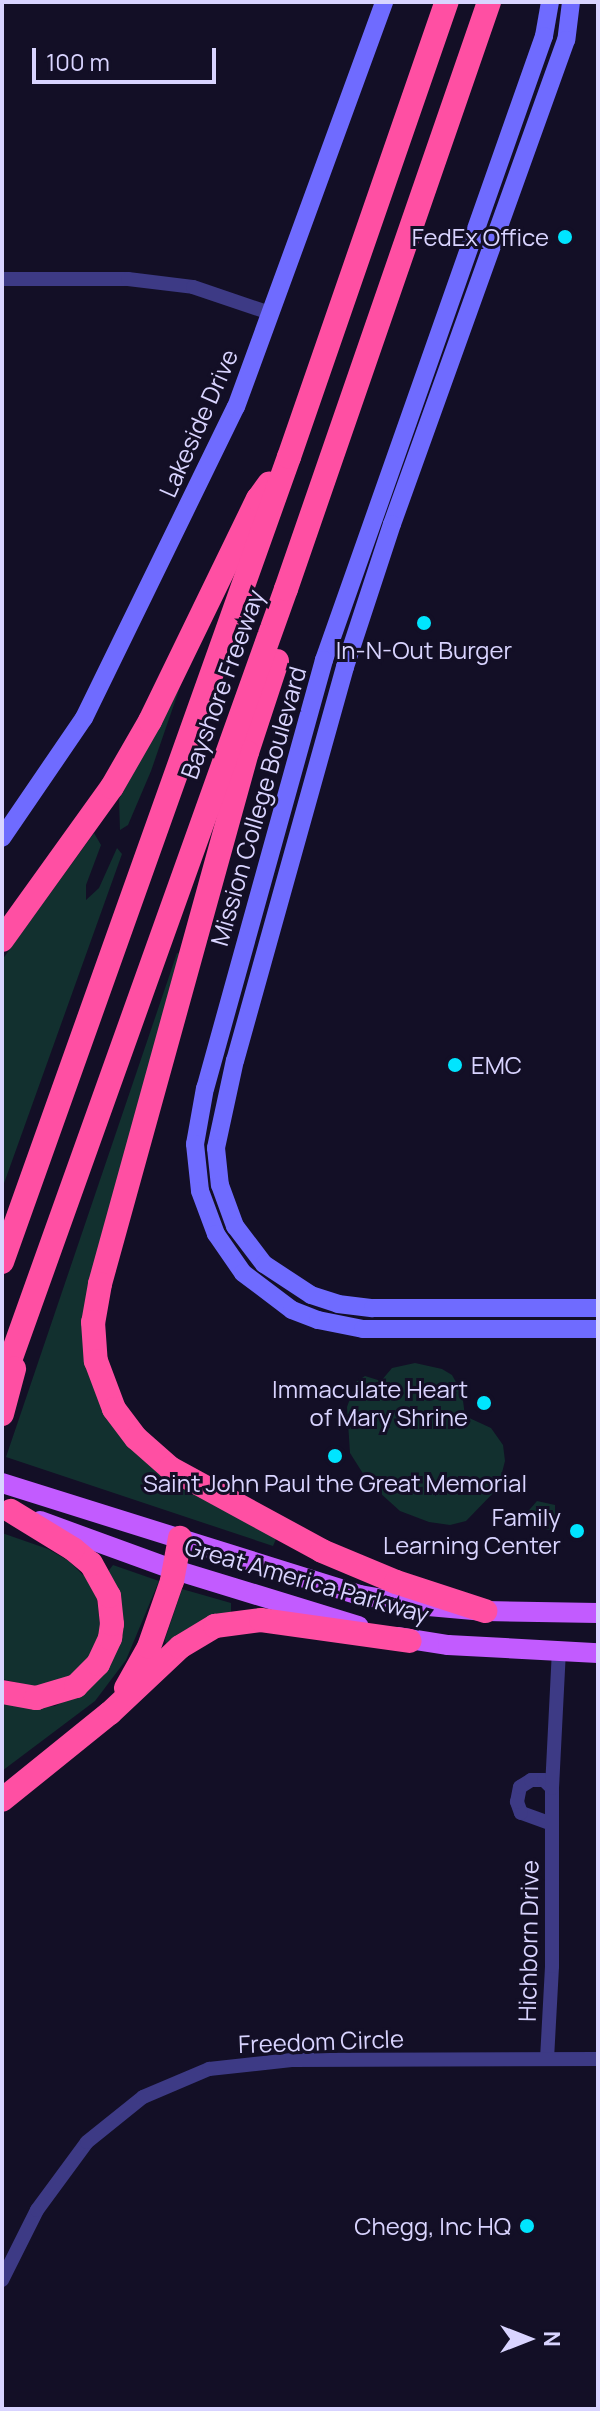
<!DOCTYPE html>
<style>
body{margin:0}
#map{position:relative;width:600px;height:2411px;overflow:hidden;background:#130f26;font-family:Manrope,sans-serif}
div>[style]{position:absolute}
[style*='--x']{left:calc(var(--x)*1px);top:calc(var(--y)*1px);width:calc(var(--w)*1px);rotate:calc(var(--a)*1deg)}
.green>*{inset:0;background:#12302f}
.street>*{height:14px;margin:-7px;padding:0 7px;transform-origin:7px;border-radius:7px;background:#3d3a85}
.secondary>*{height:18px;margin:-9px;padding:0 9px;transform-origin:9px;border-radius:9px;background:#6f6bff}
.primary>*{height:20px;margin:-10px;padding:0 10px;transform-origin:10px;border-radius:10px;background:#c25bff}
.highway>*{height:24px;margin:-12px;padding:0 12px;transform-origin:12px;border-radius:12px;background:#ff4fa3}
.dots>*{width:22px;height:22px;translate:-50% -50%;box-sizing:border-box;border:4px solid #130f26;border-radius:50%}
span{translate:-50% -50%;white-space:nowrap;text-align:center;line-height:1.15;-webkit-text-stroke:6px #130f26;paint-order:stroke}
.poi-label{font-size:24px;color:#d9d4ff}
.right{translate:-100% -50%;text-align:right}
.left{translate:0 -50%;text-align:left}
.street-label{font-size:24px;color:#d9d4ff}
.frame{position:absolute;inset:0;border:4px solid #d9d4ff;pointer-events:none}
.north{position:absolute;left:488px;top:2299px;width:80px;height:80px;-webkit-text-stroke:6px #130f26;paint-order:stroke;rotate:90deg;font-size:22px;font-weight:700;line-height:32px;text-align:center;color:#d9d4ff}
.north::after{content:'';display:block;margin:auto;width:28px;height:36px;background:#d9d4ff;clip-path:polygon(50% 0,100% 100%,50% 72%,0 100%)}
.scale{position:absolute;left:32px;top:48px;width:184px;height:36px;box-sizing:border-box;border:4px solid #d9d4ff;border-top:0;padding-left:10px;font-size:24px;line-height:28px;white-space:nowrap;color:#d9d4ff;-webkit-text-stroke:6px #130f26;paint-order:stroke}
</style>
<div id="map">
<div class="green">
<i style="clip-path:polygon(180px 687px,151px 771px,128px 825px,120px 830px,119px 799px)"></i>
<i style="clip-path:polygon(94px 833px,101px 845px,86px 885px,86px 900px,99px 888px,117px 848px,122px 854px,2px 1189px,2px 960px)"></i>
<i style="clip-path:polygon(177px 953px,183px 954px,88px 1292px,103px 1407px,276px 1539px,273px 1546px,6px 1457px)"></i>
<i style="clip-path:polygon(415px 1363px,442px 1369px,452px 1375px,462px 1393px,465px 1416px,491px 1428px,503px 1445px,505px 1461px,498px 1488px,466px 1521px,450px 1525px,429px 1522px,400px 1511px,369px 1483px,350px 1453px,347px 1407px,356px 1382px,365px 1376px,381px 1381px,392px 1368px)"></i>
<i style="clip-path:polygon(537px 1501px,555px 1505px,555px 1531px,534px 1527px,524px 1516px)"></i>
<i style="clip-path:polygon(2px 1533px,48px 1549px,69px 1561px,83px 1575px,87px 1574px,96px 1590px,101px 1633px,93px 1654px,79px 1670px,58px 1683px,35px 1687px,2px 1679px)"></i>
<i style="clip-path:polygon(113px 1565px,159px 1581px,126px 1660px,95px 1701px,2px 1771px,2px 1701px,30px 1708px,55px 1706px,92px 1687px,107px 1573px)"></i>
<i style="clip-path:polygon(182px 1589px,231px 1603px,231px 1613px,166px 1645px,165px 1639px)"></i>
</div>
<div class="street">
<i style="--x:2;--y:279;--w:126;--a:0"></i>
<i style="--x:128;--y:279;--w:65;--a:7"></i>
<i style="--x:193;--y:287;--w:81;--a:18.7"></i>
<i style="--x:552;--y:1824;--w:33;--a:-160"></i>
<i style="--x:521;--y:1813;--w:12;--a:-110"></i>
<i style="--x:517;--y:1802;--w:15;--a:-79"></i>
<i style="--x:520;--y:1787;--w:13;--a:-32"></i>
<i style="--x:531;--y:1780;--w:13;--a:0"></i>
<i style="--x:544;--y:1780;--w:11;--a:45"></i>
<i style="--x:547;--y:2059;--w:93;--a:-86.9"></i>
<i style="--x:552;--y:1966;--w:178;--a:-90"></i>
<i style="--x:552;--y:1788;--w:136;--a:-87.1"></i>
<i style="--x:2;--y:2280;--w:78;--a:-63.4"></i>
<i style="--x:37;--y:2210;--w:84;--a:-53.7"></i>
<i style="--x:87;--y:2142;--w:72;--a:-38.8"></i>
<i style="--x:143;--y:2097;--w:72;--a:-23"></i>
<i style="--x:209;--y:2069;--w:83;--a:-6.2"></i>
<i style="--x:292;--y:2060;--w:306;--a:-0.2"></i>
</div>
<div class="secondary">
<i style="--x:550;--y:2;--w:35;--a:100"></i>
<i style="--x:544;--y:36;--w:662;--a:109.42"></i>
<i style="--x:324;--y:660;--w:444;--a:105.5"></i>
<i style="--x:205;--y:1088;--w:57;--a:100.1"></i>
<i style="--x:195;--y:1144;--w:47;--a:83.9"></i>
<i style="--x:200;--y:1191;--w:46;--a:69.6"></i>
<i style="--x:216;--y:1234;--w:47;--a:55.3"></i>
<i style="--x:243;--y:1273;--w:61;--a:37.1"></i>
<i style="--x:292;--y:1310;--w:28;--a:21"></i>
<i style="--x:318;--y:1320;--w:46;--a:11.3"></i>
<i style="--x:363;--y:1329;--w:235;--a:0"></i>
<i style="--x:571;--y:2;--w:38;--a:97"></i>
<i style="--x:566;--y:40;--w:514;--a:109.77"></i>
<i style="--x:392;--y:524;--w:151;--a:108.2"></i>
<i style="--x:345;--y:667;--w:408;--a:105.6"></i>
<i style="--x:235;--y:1060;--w:90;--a:102.2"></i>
<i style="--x:216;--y:1148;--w:37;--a:84"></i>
<i style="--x:220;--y:1185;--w:44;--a:69.9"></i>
<i style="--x:235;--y:1226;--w:48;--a:52.7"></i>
<i style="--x:264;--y:1264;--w:56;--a:33.4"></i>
<i style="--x:311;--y:1295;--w:28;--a:18"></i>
<i style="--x:338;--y:1304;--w:35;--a:7"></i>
<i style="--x:373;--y:1308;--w:225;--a:0"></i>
<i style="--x:2;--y:838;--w:145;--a:-55.7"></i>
<i style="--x:84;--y:718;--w:346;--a:-64"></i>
<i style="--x:236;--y:407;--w:431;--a:-69.9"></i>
</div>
<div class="primary">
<i style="--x:2;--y:1483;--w:375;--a:17.4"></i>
<i style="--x:360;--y:1595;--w:58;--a:10"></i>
<i style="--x:417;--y:1605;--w:68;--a:5"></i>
<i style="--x:485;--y:1611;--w:113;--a:1"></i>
<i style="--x:40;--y:1521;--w:140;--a:20"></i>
<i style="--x:172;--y:1569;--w:195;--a:17"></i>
<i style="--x:397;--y:1637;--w:52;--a:8.9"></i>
<i style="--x:448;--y:1645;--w:150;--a:3.1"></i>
</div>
<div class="highway">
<i style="--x:277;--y:661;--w:96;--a:108.2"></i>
<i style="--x:247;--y:752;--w:552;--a:105.45"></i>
<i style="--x:100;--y:1284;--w:39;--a:100"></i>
<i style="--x:93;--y:1322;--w:39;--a:86"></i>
<i style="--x:96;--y:1361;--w:51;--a:69.4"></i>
<i style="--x:114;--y:1409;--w:36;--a:53"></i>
<i style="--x:136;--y:1438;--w:45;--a:41.4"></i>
<i style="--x:170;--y:1468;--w:173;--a:28.6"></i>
<i style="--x:322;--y:1551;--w:80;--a:22.7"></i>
<i style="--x:396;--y:1582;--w:94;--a:18"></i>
<i style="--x:2;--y:940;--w:188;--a:-54.3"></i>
<i style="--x:112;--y:787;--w:76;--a:-60.1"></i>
<i style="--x:150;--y:721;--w:247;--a:-64.1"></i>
<i style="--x:258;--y:499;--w:19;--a:-54"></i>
<i style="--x:2;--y:1262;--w:855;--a:-70.38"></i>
<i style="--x:289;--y:457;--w:482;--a:-70.9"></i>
<i style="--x:2;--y:1383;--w:843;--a:-70.32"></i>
<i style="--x:286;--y:589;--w:621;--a:-70.92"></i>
<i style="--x:2;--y:1414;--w:47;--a:-75.1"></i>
<i style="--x:126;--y:1688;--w:47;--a:-60.7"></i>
<i style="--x:149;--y:1647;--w:70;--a:-70.8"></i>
<i style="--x:172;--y:1581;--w:44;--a:-79.5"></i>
<i style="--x:2;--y:1692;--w:35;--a:10"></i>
<i style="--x:36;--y:1698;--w:42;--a:-16.7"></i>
<i style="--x:76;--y:1686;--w:31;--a:-45"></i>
<i style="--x:98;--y:1664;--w:29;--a:-65"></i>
<i style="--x:110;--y:1638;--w:14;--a:-82"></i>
<i style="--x:112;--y:1624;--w:28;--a:-96"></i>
<i style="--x:109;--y:1596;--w:37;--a:-119"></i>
<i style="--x:91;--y:1564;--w:23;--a:-140"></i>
<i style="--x:73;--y:1549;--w:73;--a:-148.5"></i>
<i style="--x:2;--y:1800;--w:139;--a:-38.9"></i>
<i style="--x:110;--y:1713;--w:96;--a:-43.3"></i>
<i style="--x:180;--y:1647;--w:41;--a:-31"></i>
<i style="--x:215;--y:1626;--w:46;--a:-7.4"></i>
<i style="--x:261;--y:1620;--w:150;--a:8"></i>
</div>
<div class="dots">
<i style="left:565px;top:237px;background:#00e5ff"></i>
<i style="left:424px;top:623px;background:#00e5ff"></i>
<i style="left:455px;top:1065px;background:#00e5ff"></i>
<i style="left:484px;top:1403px;background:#00e5ff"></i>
<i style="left:335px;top:1456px;background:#00e5ff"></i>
<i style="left:577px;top:1531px;background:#00e5ff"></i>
<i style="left:527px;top:2226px;background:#00e5ff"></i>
</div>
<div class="poi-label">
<span class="right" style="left:549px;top:237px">FedEx Office</span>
<span style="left:424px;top:650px">In-N-Out Burger</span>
<span class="left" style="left:471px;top:1065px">EMC</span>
<span class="right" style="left:468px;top:1403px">Immaculate Heart<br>of Mary Shrine</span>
<span style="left:335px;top:1483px">Saint John Paul the Great Memorial</span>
<span class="right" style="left:561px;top:1531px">Family<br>Learning Center</span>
<span class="right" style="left:511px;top:2226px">Chegg, Inc HQ</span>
</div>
<div class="street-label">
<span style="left:198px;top:423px;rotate:-66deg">Lakeside Drive</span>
<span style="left:222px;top:684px;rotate:-70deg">Bayshore Freeway</span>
<span style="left:258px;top:806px;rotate:-74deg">Mission College Boulevard</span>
<span style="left:307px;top:1580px;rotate:16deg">Great America Parkway</span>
<span style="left:528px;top:1941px;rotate:-89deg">Hichborn Drive</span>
<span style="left:321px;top:2041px;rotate:-2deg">Freedom Circle</span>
</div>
<div class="frame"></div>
<div class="north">N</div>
<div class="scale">100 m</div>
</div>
